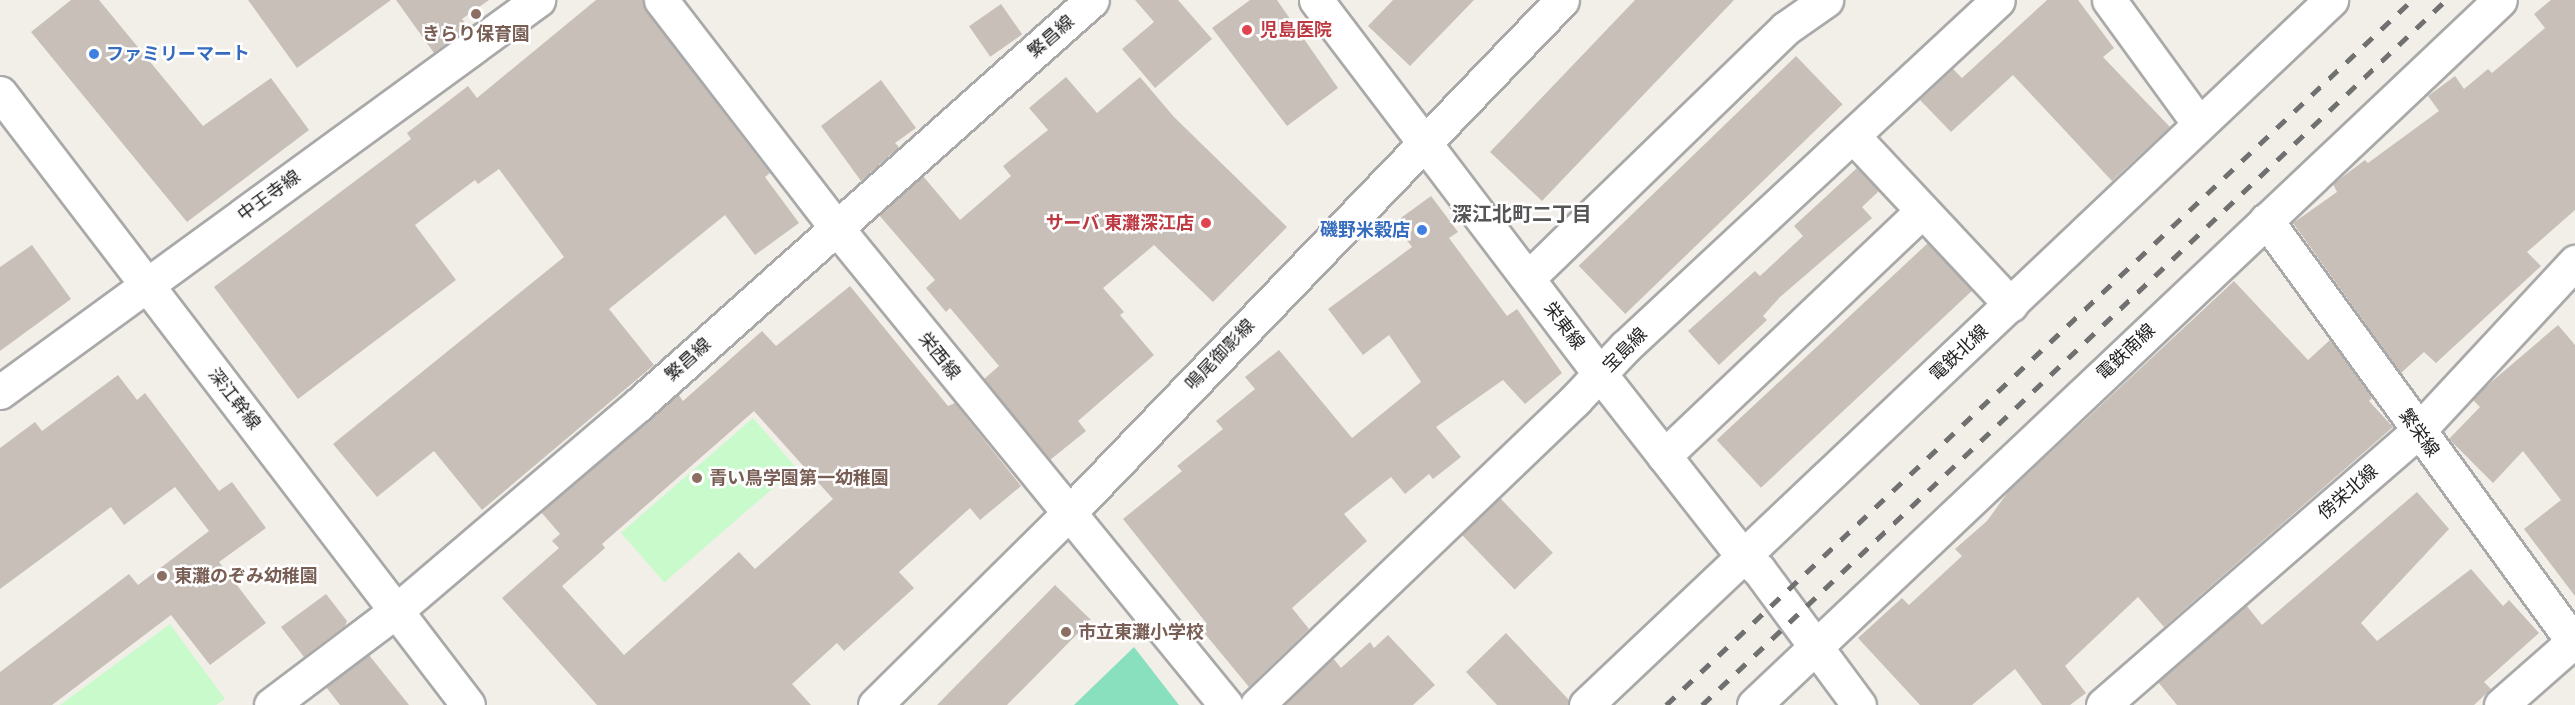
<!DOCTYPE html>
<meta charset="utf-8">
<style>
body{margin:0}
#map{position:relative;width:2575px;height:705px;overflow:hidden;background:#f2efe9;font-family:Karla,"Noto Sans JP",sans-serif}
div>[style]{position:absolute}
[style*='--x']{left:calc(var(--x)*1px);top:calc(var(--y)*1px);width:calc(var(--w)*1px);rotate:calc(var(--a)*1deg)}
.park>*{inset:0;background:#c8facc;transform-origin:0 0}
.pitch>*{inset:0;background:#88e0be}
.building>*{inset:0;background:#c7bfb8;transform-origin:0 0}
.roads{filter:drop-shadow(2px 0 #a9a9a9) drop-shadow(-2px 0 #a9a9a9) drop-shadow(0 2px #a9a9a9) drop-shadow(0 -2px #a9a9a9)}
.minor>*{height:33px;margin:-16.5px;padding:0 16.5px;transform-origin:16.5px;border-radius:16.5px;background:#fff}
.tertiary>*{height:33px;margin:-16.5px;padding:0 16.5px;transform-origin:16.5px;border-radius:16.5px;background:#fff}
.rail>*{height:4.5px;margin-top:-2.25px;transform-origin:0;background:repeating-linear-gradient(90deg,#707070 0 12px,transparent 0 24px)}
.dots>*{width:16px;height:16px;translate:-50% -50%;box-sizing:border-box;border:3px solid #fff;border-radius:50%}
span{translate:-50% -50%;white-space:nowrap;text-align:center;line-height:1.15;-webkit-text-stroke:5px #fff;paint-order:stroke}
.health-label{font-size:18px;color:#be3a42;font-weight:700}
.left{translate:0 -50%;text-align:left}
.right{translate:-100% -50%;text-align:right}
.education-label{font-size:18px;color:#785e54;font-weight:700}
.street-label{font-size:18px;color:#222}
.shop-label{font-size:18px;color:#366cbe;font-weight:700}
.neighbourhood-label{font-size:20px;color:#555;font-weight:700}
</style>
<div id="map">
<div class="park">
<i style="left:753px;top:418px;width:66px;height:175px;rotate:49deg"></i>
<i style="clip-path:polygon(170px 624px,225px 699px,216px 705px,60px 705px)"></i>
</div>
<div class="pitch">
<i style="clip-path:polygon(1134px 647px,1179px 705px,1074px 705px)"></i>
</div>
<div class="building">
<i style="clip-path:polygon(71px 0,99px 0,203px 126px,271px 78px,309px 130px,187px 222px,31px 32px)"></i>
<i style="clip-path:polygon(248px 0,391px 0,297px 68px)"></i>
<i style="clip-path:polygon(396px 0,489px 0,462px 19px,468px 27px,434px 53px)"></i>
<i style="clip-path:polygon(596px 0,643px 0,646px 11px,770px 173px,765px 177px,799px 223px,755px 255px,725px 215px,609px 309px,654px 365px,482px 510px,434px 451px,377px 497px,333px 444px,564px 257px,499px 169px,478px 184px,475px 180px,415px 225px,456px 280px,298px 399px,214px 287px,411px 139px,407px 133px,468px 86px,477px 98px)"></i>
<i style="clip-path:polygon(1135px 0,1178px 0,1212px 39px,1155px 88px,1122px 49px,1154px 22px)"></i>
<i style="clip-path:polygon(1250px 0,1277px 0,1338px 88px,1287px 126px,1212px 28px)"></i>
<i style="clip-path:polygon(1393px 0,1474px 0,1410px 66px,1368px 26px)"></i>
<i style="clip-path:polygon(1635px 0,1734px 0,1542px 201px,1490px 152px)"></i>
<i style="clip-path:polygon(2047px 0,2078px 0,2114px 48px,2103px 57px,2170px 127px,2112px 181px,2013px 75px,1951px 132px,1920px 100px,1953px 69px,1962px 78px)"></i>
<i style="clip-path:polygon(2551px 0,2575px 0,2575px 210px,2527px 252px,2541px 266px,2436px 363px,2424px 352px,2401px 373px,2293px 223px,2337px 192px,2333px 184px,2365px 160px,2368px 163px,2439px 111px,2428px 96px,2455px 76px,2464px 89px,2488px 69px,2492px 73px,2545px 28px,2534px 14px)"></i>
<i style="left:1001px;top:4px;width:37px;height:39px;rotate:55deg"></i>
<i style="left:1796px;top:56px;width:67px;height:302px;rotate:46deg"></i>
<i style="clip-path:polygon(1066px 77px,1097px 113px,1140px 77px,1174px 117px,1287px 227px,1213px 302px,1154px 245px,1103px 288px,1124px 312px,1120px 315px,1154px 355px,1078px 421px,1086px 431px,1050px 460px,984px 379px,999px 366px,950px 308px,946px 312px,926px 288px,935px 280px,879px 215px,923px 176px,960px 220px,1011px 176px,1003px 166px,1048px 130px,1029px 108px)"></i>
<i style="clip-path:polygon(881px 80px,916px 128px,895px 143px,899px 147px,861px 181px,821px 126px)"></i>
<i style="clip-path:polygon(1857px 168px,1879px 191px,1862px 207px,1872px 218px,1780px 297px,1763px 316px,1767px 320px,1719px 365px,1688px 331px,1755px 271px,1760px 276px,1803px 236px,1794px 226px)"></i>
<i style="clip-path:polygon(1431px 196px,1458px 232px,1449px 238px,1507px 316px,1517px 309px,1562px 373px,1525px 404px,1503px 380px,1436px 427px,1461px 457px,1433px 479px,1429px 474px,1405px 494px,1391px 477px,1344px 514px,1367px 541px,1292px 608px,1309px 629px,1249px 687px,1201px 629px,1207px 624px,1123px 519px,1182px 471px,1177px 466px,1223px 429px,1216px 421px,1255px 389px,1245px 377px,1279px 350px,1352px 438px,1421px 382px,1389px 335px,1363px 355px,1328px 309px,1412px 247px,1394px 223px)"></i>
<i style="left:1928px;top:243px;width:65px;height:289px;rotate:47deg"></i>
<i style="clip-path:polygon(32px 245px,71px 299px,0 351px,0 267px)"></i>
<i style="clip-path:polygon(2234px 281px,2308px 360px,2330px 340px,2372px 398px,2369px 401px,2393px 427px,2164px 627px,2138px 597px,2065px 666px,2086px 693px,2070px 705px,2042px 705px,2015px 669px,1972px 705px,1920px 705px,1858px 638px,1902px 598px,1909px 605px,1962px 556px,1955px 549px,1987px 521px,2008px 492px)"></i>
<i style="clip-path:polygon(evenodd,850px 286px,948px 406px,955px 403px,1021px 486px,980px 520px,970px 508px,899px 572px,914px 588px,844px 651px,837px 643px,792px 684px,811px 705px,597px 705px,502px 598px,559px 548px,552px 541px,560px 534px,541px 512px,678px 394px,683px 401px,762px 331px,776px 346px,850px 286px,754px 411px,833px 499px,755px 569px,739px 552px,624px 655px,562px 586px,605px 548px,602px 544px,754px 411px)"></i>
<i style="clip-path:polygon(2558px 325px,2575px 345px,2575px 596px,2524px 529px,2561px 500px,2523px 451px,2493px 483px,2449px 439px,2480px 407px,2473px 400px,2483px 389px)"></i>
<i style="clip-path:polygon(118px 375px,137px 400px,145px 393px,219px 491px,232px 482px,266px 528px,219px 562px,266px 623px,210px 665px,171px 615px,52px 705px,0 705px,0 672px,129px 574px,138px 585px,209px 531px,175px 487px,124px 525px,111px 507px,0 589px,0 448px,35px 422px,42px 431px)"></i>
<i style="clip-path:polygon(2417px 492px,2449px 529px,2361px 623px,2377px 641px,2471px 569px,2503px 606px,2509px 600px,2539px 633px,2484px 682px,2491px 689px,2474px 705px,2177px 705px,2158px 682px,2246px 605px,2262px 625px)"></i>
<i style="left:1500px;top:498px;width:76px;height:53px;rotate:46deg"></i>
<i style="clip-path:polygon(1055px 585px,1091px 620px,1007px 705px,937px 705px)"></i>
<i style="clip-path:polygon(326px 594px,347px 621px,345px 626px,304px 657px,281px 627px)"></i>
<i style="clip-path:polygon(1506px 633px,1568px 699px,1568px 705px,1497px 705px,1466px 672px)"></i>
<i style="clip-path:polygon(1388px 635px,1435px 685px,1413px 705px,1284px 705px,1333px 658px,1341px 668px,1370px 642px,1374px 648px)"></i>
<i style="clip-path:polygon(369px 655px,409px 705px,340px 705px,326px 687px)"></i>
</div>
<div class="roads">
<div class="minor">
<i style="--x:661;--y:0;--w:285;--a:52.4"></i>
<i style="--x:835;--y:226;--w:618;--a:50.78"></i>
<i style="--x:1316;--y:0;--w:470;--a:52.8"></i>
<i style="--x:1600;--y:374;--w:229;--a:51.9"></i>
<i style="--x:1741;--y:554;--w:24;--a:42"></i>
<i style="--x:1759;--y:570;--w:168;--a:53.5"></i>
<i style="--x:2109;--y:0;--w:153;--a:54"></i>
<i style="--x:1853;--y:136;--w:231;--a:46.9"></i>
<i style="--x:2266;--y:220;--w:525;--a:53.92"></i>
<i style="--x:1528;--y:278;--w:359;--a:-44.1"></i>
<i style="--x:1786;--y:28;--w:49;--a:-35"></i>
<i style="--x:1664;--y:456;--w:356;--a:-43.5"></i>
<i style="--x:271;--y:705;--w:158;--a:-37"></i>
<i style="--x:397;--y:610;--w:316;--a:-40.4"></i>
<i style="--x:638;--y:405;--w:608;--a:-41.74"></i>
<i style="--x:1257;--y:705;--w:441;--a:-43.8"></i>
<i style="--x:1575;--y:400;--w:73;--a:-46.7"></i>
<i style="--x:1625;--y:347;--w:509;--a:-42.93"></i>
<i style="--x:1586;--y:705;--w:1026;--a:-43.42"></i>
<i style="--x:1754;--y:705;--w:1026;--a:-43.38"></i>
<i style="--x:2103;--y:705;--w:417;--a:-41"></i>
<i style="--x:2418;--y:431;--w:231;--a:-47.1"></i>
<i style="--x:2501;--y:705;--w:98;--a:-41.3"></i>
</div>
<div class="tertiary">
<i style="--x:0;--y:93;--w:770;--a:52.59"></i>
<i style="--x:0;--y:392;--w:666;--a:-36.08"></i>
<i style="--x:875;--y:705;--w:270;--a:-44.7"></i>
<i style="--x:1067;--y:515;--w:714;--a:-46.13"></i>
</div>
</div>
<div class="rail">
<i style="--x:1666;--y:705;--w:1026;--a:-43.38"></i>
<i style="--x:1702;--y:705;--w:1025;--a:-43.46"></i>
</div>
<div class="dots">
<i style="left:476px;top:14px;background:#8d6e63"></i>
<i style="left:1247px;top:30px;background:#e0444e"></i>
<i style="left:94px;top:54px;background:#3f7fe0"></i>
<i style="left:1206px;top:223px;background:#e0444e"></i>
<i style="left:1422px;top:230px;background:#3f7fe0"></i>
<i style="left:697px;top:478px;background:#8d6e63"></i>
<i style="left:162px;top:576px;background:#8d6e63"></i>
<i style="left:1066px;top:632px;background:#8d6e63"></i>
</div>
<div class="health-label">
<span class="left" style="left:1260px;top:30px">児島医院</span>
<span class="right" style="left:1194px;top:223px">サーバ 東灘深江店</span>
</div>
<div class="education-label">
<span style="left:476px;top:34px">きらり保育園</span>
<span class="left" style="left:709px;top:478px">青い鳥学園第一幼稚園</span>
<span class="left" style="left:174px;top:576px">東灘のぞみ幼稚園</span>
<span class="left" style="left:1078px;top:632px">市立東灘小学校</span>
</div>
<div class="street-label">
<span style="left:1051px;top:37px;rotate:-41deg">繁昌線</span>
<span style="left:269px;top:196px;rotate:-36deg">中王寺線</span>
<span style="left:1564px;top:326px;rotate:53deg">栄東線</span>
<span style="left:1625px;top:350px;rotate:-45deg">宝島線</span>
<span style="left:2126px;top:352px;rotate:-43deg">電鉄南線</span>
<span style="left:1959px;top:353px;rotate:-43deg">電鉄北線</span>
<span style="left:1220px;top:355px;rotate:-46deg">鳴尾御影線</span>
<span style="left:939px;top:356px;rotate:51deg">栄西線</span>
<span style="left:688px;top:360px;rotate:-42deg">繁昌線</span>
<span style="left:234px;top:399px;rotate:52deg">深江幹線</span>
<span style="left:2419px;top:433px;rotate:54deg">繁栄線</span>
<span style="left:2348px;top:492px;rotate:-41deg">傍栄北線</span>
</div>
<div class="shop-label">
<span class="left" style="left:106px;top:54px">ファミリーマート</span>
<span class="right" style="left:1410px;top:230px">磯野米穀店</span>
</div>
<div class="neighbourhood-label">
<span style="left:1522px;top:214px">深江北町二丁目</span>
</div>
</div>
